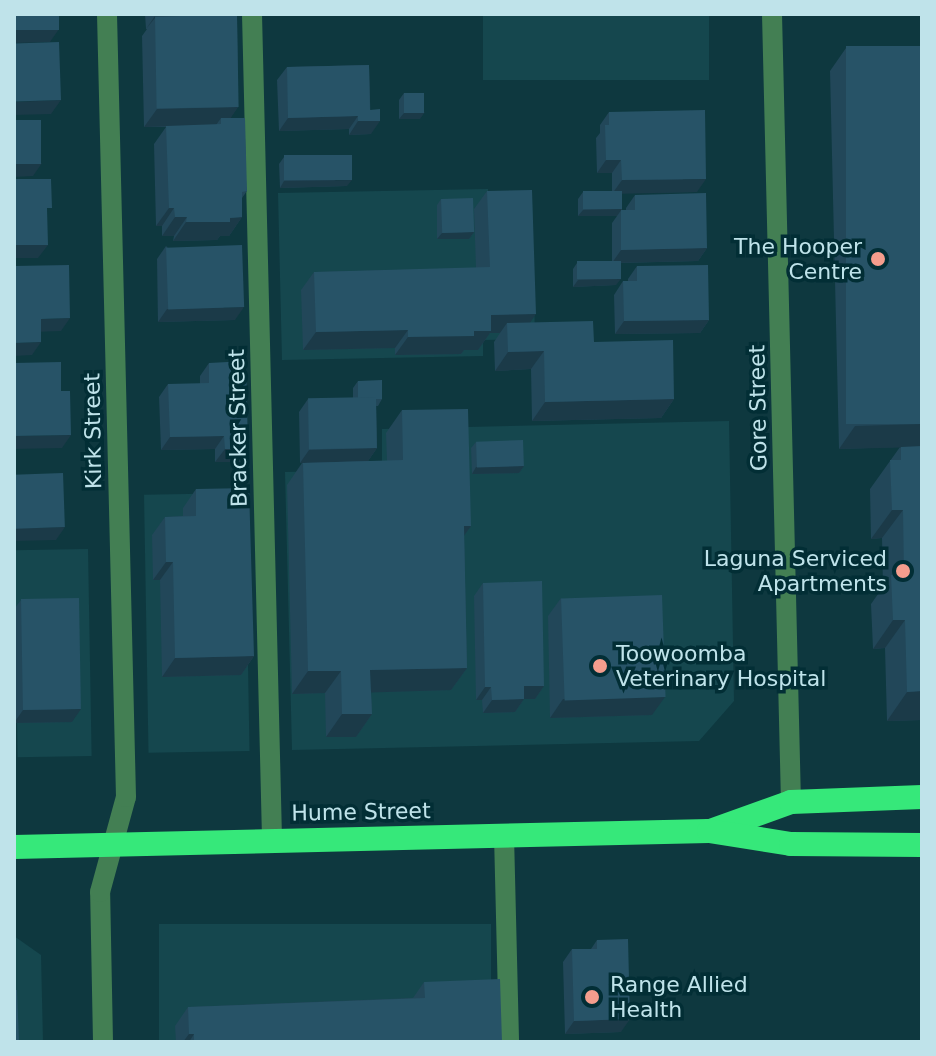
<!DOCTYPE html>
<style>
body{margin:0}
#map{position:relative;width:936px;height:1056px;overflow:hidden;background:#0e383f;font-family:"DejaVu Sans",sans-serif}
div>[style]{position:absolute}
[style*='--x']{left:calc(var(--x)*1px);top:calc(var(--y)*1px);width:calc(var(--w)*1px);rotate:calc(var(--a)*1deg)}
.built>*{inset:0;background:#15474e;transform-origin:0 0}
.minor>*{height:20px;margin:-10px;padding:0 10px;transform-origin:10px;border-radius:10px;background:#437f53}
.highway>*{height:24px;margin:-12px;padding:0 12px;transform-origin:12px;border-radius:12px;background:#36e87a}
.wall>*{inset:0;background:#224759}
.shaded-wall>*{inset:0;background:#1b3a48}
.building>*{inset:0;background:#275367;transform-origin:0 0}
.dots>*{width:22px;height:22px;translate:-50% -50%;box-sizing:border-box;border:4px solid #022e35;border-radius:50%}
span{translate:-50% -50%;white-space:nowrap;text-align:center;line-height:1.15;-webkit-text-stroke:7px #022e35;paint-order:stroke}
.poi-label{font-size:22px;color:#bfe3ea}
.right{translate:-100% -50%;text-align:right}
.left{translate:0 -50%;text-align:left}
.street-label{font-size:22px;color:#bfe3ea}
.frame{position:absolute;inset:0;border:16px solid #bfe3ea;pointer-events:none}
</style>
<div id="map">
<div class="built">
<i style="left:483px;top:14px;width:226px;height:66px"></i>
<i style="clip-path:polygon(488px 189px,488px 199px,532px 198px,535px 339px,483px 340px,483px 356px,282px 360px,278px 193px)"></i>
<i style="clip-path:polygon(729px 421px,734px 701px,699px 741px,292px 750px,285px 472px,382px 470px,382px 429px)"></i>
<i style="left:245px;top:493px;width:258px;height:101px;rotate:89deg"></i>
<i style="left:88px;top:549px;width:207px;height:74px;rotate:89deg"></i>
<i style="left:491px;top:924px;width:118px;height:332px;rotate:90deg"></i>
<i style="clip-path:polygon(14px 936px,41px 955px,43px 1042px,14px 1042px)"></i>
</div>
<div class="minor">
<i style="--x:252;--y:14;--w:826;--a:88.61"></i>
<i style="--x:772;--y:14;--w:788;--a:88.62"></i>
<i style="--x:504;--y:835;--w:207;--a:88.6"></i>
<i style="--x:103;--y:1042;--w:150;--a:-91.1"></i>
<i style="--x:100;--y:892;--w:98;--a:-74.7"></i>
<i style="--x:126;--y:797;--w:783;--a:-91.39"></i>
</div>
<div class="highway">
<i style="--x:713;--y:830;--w:83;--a:-19.7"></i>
<i style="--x:791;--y:802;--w:131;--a:-2.2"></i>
<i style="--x:14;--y:847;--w:695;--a:-1.32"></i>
<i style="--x:709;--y:831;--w:83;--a:9"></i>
<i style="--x:791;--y:844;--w:131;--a:0.4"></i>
</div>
<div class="wall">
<i style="clip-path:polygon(145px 14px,238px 14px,237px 16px,238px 107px,230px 118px,247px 191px,242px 198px,242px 217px,229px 236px,220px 236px,217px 240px,173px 241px,174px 236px,162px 236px,162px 226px,156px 226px,154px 144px,166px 127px,144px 127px,142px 36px,147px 29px,146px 29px)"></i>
<i style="clip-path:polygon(922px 46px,922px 720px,887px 721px,885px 648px,873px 649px,871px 604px,883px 587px,882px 538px,871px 539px,870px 489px,900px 447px,839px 449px,830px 71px,846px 48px)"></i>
<i style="clip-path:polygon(369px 65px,371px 134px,349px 135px,349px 129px,279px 131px,277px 80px,287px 67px)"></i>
<i style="clip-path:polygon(404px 93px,420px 119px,399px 119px,399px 100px)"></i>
<i style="clip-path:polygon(609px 112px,697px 192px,622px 193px,622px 210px,626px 210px,626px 208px,635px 195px,707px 248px,698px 261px,621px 263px,616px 285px,573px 287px,573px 269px,577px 263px,612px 262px,612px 223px,617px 216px,578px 216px,578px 199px,583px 192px,612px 191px,612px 173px,597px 173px,596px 138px,600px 133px,600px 125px)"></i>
<i style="clip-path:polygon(284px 157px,347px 186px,280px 188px,279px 164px)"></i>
<i style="clip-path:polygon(487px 191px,530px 323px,594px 342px,674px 399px,661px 418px,532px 421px,531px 369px,495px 371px,494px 342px,500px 333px,490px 333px,478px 350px,464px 350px,461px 354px,395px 355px,395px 348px,303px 350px,301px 290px,314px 272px,476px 268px,474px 209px)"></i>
<i style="clip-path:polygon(441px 199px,474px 232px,469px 239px,437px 239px,437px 205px)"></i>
<i style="clip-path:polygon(166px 246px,235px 320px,158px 322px,157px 259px)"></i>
<i style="clip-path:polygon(637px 266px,709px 320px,700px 333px,615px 334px,614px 295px,623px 281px,628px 281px,628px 279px)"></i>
<i style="clip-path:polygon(209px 363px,248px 449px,239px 462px,215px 462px,215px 449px,161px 450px,159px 397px,168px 384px,200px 384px,200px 376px)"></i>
<i style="clip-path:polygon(358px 381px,382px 399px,378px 406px,376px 406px,377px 448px,368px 461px,387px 461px,386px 433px,402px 410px,471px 526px,464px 535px,467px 668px,451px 690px,371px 692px,372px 714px,356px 737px,326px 737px,325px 693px,292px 694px,287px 485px,302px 463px,300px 463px,299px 412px,308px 399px,353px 398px,353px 388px)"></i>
<i style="clip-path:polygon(476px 442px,524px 466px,519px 473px,472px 474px,471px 448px)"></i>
<i style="clip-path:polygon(196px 489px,254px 656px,241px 675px,162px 677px,160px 580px,153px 580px,152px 535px,165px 517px,183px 516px,183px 508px)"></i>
<i style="clip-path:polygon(483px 583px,544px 686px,535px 699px,524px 699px,515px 712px,483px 713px,482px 700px,476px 700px,474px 596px)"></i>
<i style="clip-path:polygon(561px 598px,652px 715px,550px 718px,548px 616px)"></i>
<i style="clip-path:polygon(21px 600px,72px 722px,14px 723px,14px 609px)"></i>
<i style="clip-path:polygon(597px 940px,621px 1032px,565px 1034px,563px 962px,572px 949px,591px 949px)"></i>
<i style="clip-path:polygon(922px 945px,922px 994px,920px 948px)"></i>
<i style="clip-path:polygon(424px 982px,502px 1042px,176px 1042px,175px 1026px,188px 1007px,413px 998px)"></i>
</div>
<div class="shaded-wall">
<i style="clip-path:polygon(238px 14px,229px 27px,155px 18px,146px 29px,155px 16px)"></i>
<i style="clip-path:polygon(59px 29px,50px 42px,14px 43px,14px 30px)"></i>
<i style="clip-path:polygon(61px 100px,51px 114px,14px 115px,14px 102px)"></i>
<i style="clip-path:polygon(238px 107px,226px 125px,221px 118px,216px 125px,144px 127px,157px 109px)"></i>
<i style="clip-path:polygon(425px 112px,420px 119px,399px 119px,404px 113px)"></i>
<i style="clip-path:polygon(358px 116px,349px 129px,279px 131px,288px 118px)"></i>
<i style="clip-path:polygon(358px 121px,380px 121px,371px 134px,349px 135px)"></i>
<i style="clip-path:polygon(606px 160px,621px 160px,612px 173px,597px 173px)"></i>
<i style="clip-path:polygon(42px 163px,33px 176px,14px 177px,14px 164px)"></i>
<i style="clip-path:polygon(706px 179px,697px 192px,612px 194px,622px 180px)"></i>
<i style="clip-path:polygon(352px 180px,347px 186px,280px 188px,284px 181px)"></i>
<i style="clip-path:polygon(169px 208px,174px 208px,162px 226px,156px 226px)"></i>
<i style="clip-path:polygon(622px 209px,617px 216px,578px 216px,583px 210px)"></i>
<i style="clip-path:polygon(175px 217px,187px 217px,174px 236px,162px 236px)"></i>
<i style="clip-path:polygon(242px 217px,229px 236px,220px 236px,217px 240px,173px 241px,186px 222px)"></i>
<i style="clip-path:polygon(474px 232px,469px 239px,437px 239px,442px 233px)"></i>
<i style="clip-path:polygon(14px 245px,48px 245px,38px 258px,14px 258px)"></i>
<i style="clip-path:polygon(707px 248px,698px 261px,612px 263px,621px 250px)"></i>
<i style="clip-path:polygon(621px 279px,616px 285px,573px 287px,578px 280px)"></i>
<i style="clip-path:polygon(244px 307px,235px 320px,158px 322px,167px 309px)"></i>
<i style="clip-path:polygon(536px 314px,523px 333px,507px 323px,500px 333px,490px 333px,478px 350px,464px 350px,461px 354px,395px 355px,408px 337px,491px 315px)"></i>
<i style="clip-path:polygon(70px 318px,61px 331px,32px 332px,41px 319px)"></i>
<i style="clip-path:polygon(709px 320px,700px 333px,615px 334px,624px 321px)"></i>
<i style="clip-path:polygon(408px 330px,395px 348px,303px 350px,316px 332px)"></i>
<i style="clip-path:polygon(41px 342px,32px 355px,14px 356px,14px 343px)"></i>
<i style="clip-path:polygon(544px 351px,531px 369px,495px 371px,508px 352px)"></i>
<i style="clip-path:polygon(674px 399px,661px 418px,532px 421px,545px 402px)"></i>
<i style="clip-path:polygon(922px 424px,922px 447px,839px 449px,855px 426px)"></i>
<i style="clip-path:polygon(71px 435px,62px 448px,14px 449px,14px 436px)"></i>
<i style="clip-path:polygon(224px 436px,215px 449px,161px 450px,170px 437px)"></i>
<i style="clip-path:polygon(377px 448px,368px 461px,300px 463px,309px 450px)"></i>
<i style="clip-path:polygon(225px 449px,248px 449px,239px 462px,215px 462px)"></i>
<i style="clip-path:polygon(524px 466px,519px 473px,472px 474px,476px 467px)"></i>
<i style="clip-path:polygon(892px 510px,903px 510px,882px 538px,871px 539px)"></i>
<i style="clip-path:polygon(464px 526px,471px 526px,455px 548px)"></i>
<i style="clip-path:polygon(65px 527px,56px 540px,14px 541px,14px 528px)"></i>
<i style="clip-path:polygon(166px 562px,173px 562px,160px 580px,153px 580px)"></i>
<i style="clip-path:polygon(893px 620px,905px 620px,885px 648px,873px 649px)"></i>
<i style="clip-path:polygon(254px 656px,241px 675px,162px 677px,175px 658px)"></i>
<i style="clip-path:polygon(467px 668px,451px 690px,354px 693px,370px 670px)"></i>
<i style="clip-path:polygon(308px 671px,341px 671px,325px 693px,292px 694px)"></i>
<i style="clip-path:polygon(524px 686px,544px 686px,535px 699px,514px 699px)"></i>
<i style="clip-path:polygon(485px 687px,491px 687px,482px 700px,476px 700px)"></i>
<i style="clip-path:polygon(922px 691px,922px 720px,887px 721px,907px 692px)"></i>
<i style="clip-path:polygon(665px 697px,652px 715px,550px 718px,563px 699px)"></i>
<i style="clip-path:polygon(524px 699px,515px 712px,483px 713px,492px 700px)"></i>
<i style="clip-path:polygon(81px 709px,72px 722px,14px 723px,23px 710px)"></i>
<i style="clip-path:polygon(342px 714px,372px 714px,356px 737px,326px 737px)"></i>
<i style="clip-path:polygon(630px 1019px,621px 1032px,565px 1034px,574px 1021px)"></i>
<i style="clip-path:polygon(189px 1034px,194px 1034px,189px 1042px,183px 1042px)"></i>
</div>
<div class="building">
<i style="left:14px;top:14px;width:45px;height:16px"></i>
<i style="clip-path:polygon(155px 14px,238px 14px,155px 16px)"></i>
<i style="left:237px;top:15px;width:92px;height:82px;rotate:89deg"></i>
<i style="left:59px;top:42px;width:58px;height:45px;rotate:88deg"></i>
<i style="left:922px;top:46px;width:378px;height:76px;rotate:90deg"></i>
<i style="clip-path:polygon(369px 65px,370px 110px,380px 109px,380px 121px,358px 121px,358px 116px,288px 118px,287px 67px)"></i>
<i style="left:404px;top:93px;width:20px;height:20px"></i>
<i style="clip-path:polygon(705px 110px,706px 179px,622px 180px,621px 160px,606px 160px,605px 125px,609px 125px,609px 112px)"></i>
<i style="clip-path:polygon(221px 118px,245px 118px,247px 191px,242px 192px,242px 217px,230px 218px,230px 222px,186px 222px,187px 217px,175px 217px,174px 208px,169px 208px,166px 126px,221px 124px)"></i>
<i style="left:14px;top:120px;width:27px;height:44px"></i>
<i style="left:352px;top:155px;width:25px;height:68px;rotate:90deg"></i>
<i style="clip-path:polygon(14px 179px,51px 179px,52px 208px,47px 208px,48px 245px,14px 245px)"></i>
<i style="clip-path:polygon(532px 190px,536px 314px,491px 315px,491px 331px,474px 331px,474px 336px,408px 337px,408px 330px,316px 332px,314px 272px,490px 267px,487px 191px)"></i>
<i style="left:622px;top:191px;width:18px;height:39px;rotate:90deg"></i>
<i style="clip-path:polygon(706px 193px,707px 248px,621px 250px,621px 210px,635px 210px,635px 195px)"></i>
<i style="left:473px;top:198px;width:34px;height:32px;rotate:88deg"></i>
<i style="left:242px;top:245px;width:62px;height:76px;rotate:88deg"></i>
<i style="left:621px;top:261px;width:18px;height:44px;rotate:90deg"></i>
<i style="clip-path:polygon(69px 265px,70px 318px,41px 319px,41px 342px,14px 343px,14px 266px)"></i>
<i style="clip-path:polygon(708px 265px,709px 320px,624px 321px,623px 281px,637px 281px,637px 266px)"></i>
<i style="clip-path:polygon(593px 321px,594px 342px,673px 340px,674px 399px,545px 402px,544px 351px,508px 352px,507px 323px)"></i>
<i style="clip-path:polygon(246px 361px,248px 449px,225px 449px,224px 436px,170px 437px,168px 384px,209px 383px,209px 363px)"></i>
<i style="clip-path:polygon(61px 362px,61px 391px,70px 391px,71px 435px,14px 436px,14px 363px)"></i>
<i style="clip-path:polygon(382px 380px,382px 399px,376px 399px,376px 397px,358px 398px,358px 381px)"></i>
<i style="left:376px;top:397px;width:51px;height:68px;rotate:89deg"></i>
<i style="clip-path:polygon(468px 409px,471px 526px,464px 526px,467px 668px,370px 670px,372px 714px,342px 714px,341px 671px,308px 671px,303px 463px,403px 460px,402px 410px)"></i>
<i style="left:523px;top:440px;width:26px;height:47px;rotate:88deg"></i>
<i style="clip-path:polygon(922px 446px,922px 691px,907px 692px,905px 620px,893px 620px,891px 575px,904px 575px,903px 510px,892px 510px,890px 460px,901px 460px,901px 447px)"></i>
<i style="left:63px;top:473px;width:54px;height:49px;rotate:88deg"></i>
<i style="clip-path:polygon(249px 488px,254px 656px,175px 658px,173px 562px,166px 562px,165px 517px,196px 516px,196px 489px)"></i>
<i style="clip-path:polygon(542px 581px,544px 686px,524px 686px,524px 699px,492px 700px,491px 687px,485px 687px,483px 583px)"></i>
<i style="left:662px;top:595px;width:102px;height:101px;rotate:88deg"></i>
<i style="left:79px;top:598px;width:111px;height:58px;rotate:89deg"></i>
<i style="clip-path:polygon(628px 939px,630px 1019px,574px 1021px,572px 949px,597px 949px,597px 940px)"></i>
<i style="clip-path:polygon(500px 979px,502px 1042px,194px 1042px,194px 1034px,189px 1034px,188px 1007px,425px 998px,424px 982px)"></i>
<i style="clip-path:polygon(14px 990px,17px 990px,19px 1042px,14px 1042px)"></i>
</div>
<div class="dots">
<i style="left:878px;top:259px;background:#f49d8d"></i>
<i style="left:903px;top:571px;background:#f49d8d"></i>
<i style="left:600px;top:666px;background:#f49d8d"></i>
<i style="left:592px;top:997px;background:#f49d8d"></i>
</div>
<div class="poi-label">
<span class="right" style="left:862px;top:259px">The Hooper<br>Centre</span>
<span class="right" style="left:887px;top:571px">Laguna Serviced<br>Apartments</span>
<span class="left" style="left:616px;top:666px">Toowoomba<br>Veterinary Hospital</span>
<span class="left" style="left:610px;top:997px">Range Allied<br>Health</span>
</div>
<div class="street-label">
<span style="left:758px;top:408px;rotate:-91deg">Gore Street</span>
<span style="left:238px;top:428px;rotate:-91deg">Bracker Street</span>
<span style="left:93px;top:431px;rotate:-91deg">Kirk Street</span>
<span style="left:361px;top:812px;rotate:-1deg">Hume Street</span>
</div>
<div class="frame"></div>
</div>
